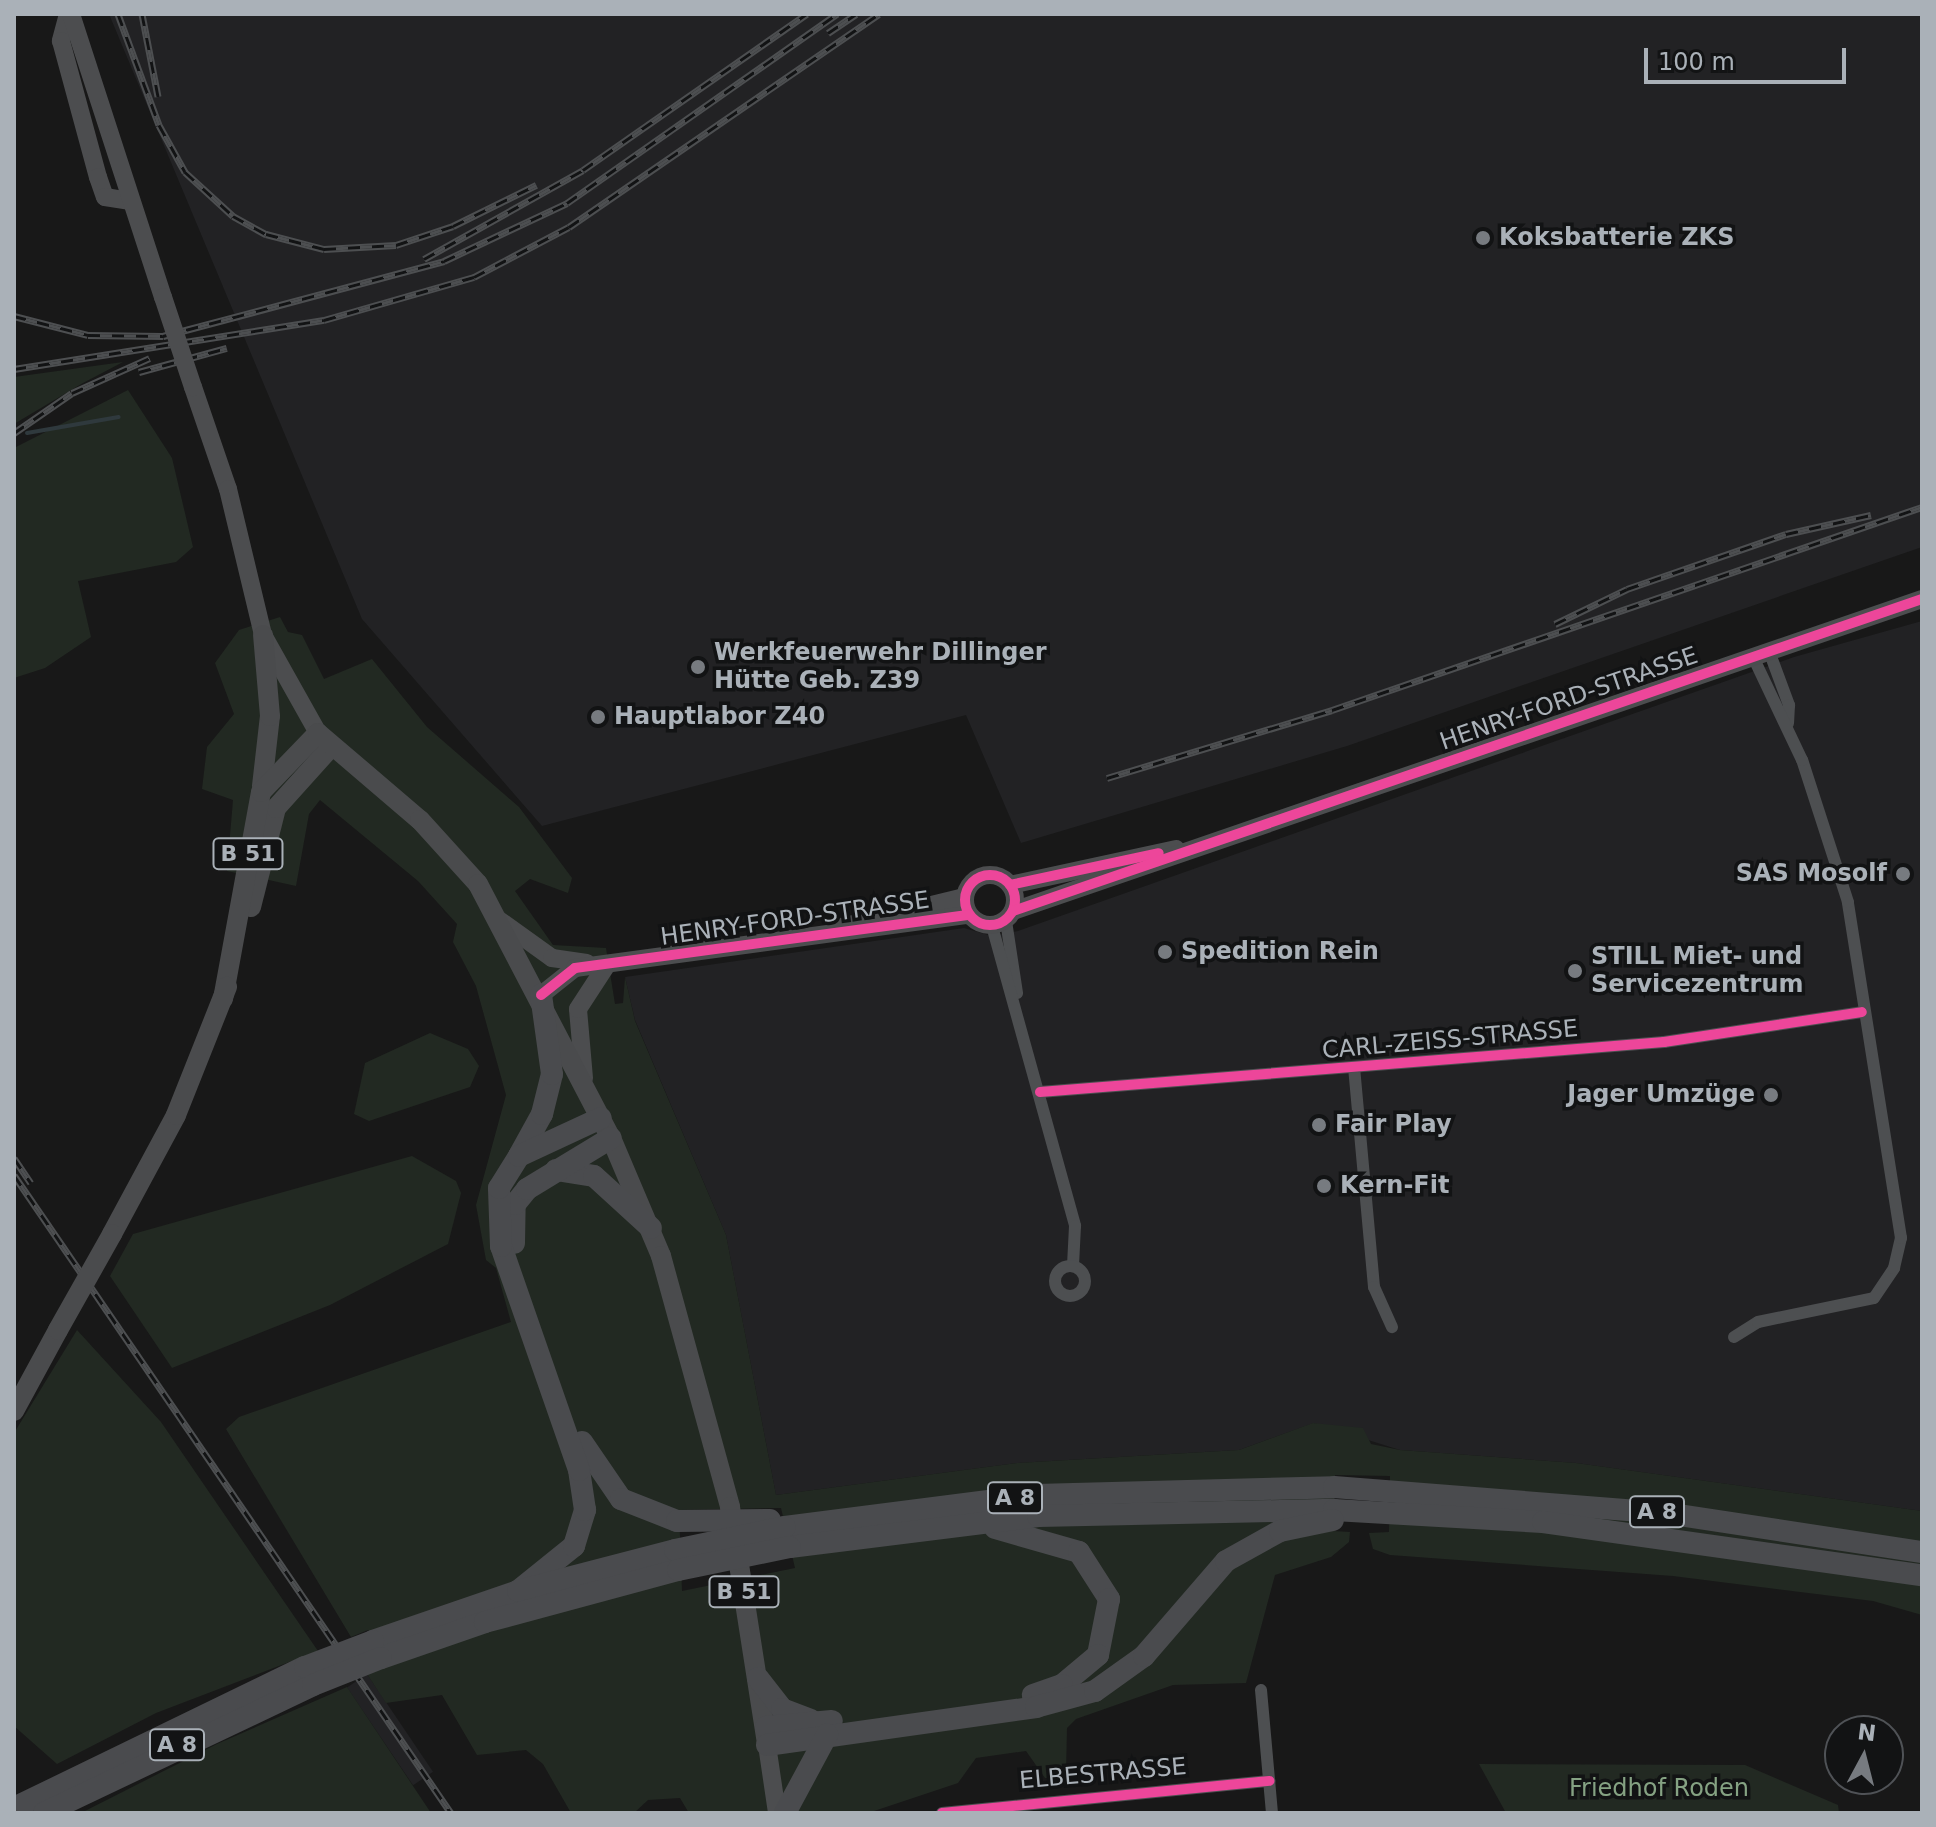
<!DOCTYPE html>
<meta charset="utf-8">
<style>
body{margin:0}
#map{position:relative;width:1936px;height:1827px;overflow:hidden;background:#181818;font-family:"DejaVu Sans",sans-serif}
div>[style]{position:absolute}
[style*='--x']{left:calc(var(--x)*1px);top:calc(var(--y)*1px);width:calc(var(--w)*1px);rotate:calc(var(--a)*1deg)}
.built>*{inset:0;background:#222224;transform-origin:0 0}
.green>*{inset:0;background:#222922}
.stream>*{height:4px;margin:-2px;padding:0 2px;transform-origin:2px;border-radius:2px;background:#2f393d}
.street>*{height:12px;margin:-6px;padding:0 6px;transform-origin:6px;border-radius:6px;background:#4d4f51}
.street>.ring{margin:-6px;padding:0;box-sizing:content-box;background:none;border:12px solid #4d4f51;border-radius:50%}
.secondary>*{height:18px;margin:-9px;padding:0 9px;transform-origin:9px;border-radius:9px;background:#4c4d4f}
.secondary>.ring{margin:-9px;padding:0;box-sizing:content-box;background:none;border:18px solid #4c4d4f;border-radius:50%}
.primary>*{height:20px;margin:-10px;padding:0 10px;transform-origin:10px;border-radius:10px;background:#4a4b4d}
.highway>*{height:22px;margin:-11px;padding:0 11px;transform-origin:11px;border-radius:11px;background:#4a4b4e}
.rail>*{height:7px;margin-top:-3.5px;transform-origin:0;background:repeating-linear-gradient(90deg,#121314 0 12px,#4d4f51 0 24px);box-sizing:border-box;border-block:2px solid #4d4f51}
.secondary-bridge>*{height:18px;margin:-9px;padding:0 9px;transform-origin:9px;border-radius:9px;background:#4c4d4f}
.primary-bridge>*{height:20px;margin:-10px;padding:0 10px;transform-origin:10px;border-radius:10px;background:#4a4b4d}
.highway-bridge>*{height:22px;margin:-11px;padding:0 11px;transform-origin:11px;border-radius:11px;background:#4a4b4e}
.cycleway>*{height:10px;margin:-5px;padding:0 5px;transform-origin:5px;border-radius:5px;background:#ed469a}
.cycleway>.ring{margin:-5px;padding:0;box-sizing:content-box;background:none;border:10px solid #ed469a;border-radius:50%}
.dots>*{width:22px;height:22px;translate:-50% -50%;box-sizing:border-box;border:4px solid #121314;border-radius:50%}
span{translate:-50% -50%;white-space:nowrap;text-align:center;line-height:1.15;-webkit-text-stroke:7px #121314;paint-order:stroke}
.shield-label span{padding:2px 6px;background:#121314;border:2px solid;border-radius:6px;-webkit-text-stroke-width:0}
.shield-label{font-size:22px;color:#aab1b8;font-weight:700}
.poi-label{font-size:24px;color:#aab1b8;font-weight:700}
.left{translate:0 -50%;text-align:left}
.right{translate:-100% -50%;text-align:right}
.street-label{font-size:24px;color:#aab1b8}
.park-label{font-size:24px;color:#85a283}
.frame{position:absolute;inset:0;border:16px solid #aab1b8;pointer-events:none}
.north{position:absolute;left:1824px;top:1715px;width:80px;height:80px;box-sizing:border-box;background:#121314;border:2px solid #4f5256;border-radius:50%;rotate:7deg;font-size:22px;font-weight:700;line-height:32px;text-align:center;color:#aab1b8}
.north::after{content:'';display:block;margin:auto;width:28px;height:36px;background:#777b80;clip-path:polygon(50% 0,100% 100%,50% 72%,0 100%)}
.scale{position:absolute;left:1644px;top:48px;width:202px;height:36px;box-sizing:border-box;border:4px solid #aab1b8;border-top:0;padding-left:10px;font-size:24px;line-height:28px;white-space:nowrap;color:#aab1b8;-webkit-text-stroke:6px #121314;paint-order:stroke}
</style>
<div id="map">
<div class="built">
<i style="clip-path:polygon(109px 14px,1922px 14px,1922px 547px,1347px 746px,1021px 843px,966px 715px,542px 826px,362px 619px)"></i>
<i style="clip-path:polygon(1922px 621px,1922px 1511px,1576px 1463px,1400px 1450px,1314px 1423px,1239px 1450px,1017px 1463px,776px 1495px,726px 1235px,635px 1020px,625px 977px,964px 928px,992px 936px,1018px 931px,1794px 657px)"></i>
<i style="left:367px;top:1674px;width:118px;height:24px;rotate:56deg"></i>
</div>
<div class="green">
<i style="clip-path:polygon(123px 362px,83px 383px,14px 424px,14px 377px)"></i>
<i style="clip-path:polygon(128px 390px,172px 458px,193px 547px,176px 562px,78px 581px,91px 637px,45px 668px,14px 678px,14px 448px)"></i>
<i style="clip-path:polygon(evenodd,280px 617px,288px 632px,302px 635px,324px 679px,372px 659px,427px 727px,519px 807px,572px 878px,568px 893px,530px 879px,515px 891px,553px 945px,606px 948px,615px 1004px,623px 1003px,625px 977px,635px 1021px,726px 1235px,776px 1495px,1017px 1463px,1239px 1450px,1313px 1423px,1363px 1428px,1371px 1444px,1400px 1450px,1576px 1463px,1922px 1511px,1922px 1615px,1873px 1601px,1673px 1576px,1390px 1555px,1373px 1549px,1369px 1533px,1389px 1532px,1390px 1476px,1335px 1475px,1333px 1531px,1350px 1532px,1349px 1542px,1331px 1557px,1275px 1575px,1246px 1683px,1173px 1685px,1076px 1719px,1067px 1728px,1066px 1773px,1059px 1778px,1045px 1778px,1026px 1751px,976px 1758px,958px 1783px,868px 1813px,689px 1813px,680px 1798px,648px 1800px,634px 1813px,571px 1813px,543px 1764px,526px 1750px,477px 1755px,442px 1695px,386px 1703px,367px 1674px,385px 1667px,368px 1630px,351px 1637px,226px 1429px,239px 1417px,511px 1322px,496px 1268px,486px 1260px,476px 1205px,506px 1095px,476px 986px,453px 942px,457px 924px,418px 881px,320px 800px,309px 814px,296px 886px,227px 871px,233px 800px,202px 789px,207px 747px,234px 714px,215px 663px,239px 630px,280px 617px,781px 1508px,795px 1568px,682px 1591px,679px 1510px,781px 1508px)"></i>
<i style="clip-path:polygon(430px 1033px,468px 1049px,479px 1066px,470px 1087px,369px 1121px,354px 1114px,365px 1063px)"></i>
<i style="clip-path:polygon(412px 1156px,456px 1181px,461px 1193px,448px 1244px,330px 1305px,172px 1368px,110px 1276px,133px 1234px)"></i>
<i style="clip-path:polygon(77px 1330px,161px 1422px,318px 1651px,156px 1713px,57px 1764px,14px 1726px,14px 1433px)"></i>
<i style="clip-path:polygon(347px 1687px,431px 1813px,81px 1813px,217px 1744px)"></i>
<i style="clip-path:polygon(1479px 1764px,1745px 1765px,1838px 1805px,1839px 1813px,1506px 1813px)"></i>
</div>
<div class="stream">
<i style="--x:27;--y:433;--w:93;--a:-9.9"></i>
</div>
<div class="street">
<i style="--x:1769;--y:651;--w:58;--a:69.7"></i>
<i style="--x:1789;--y:705;--w:18;--a:93"></i>
<i style="--x:1006;--y:921;--w:73;--a:81.3"></i>
<i style="--x:992;--y:926;--w:311;--a:74.5"></i>
<i style="--x:1075;--y:1226;--w:40;--a:92.9"></i>
<i style="--x:1354;--y:1067;--w:221;--a:84.8"></i>
<i style="--x:1374;--y:1287;--w:44;--a:65.8"></i>
<i style="--x:1040;--y:1092;--w:626;--a:-4.58"></i>
<i style="--x:1664;--y:1042;--w:200;--a:-8.6"></i>
<i class="ring" style="left:1055px;top:1266px;width:18px;height:18px"></i>
<i style="--x:1734;--y:1337;--w:28;--a:-32"></i>
<i style="--x:1758;--y:1322;--w:118;--a:-11.7"></i>
<i style="--x:1874;--y:1298;--w:36;--a:-56"></i>
<i style="--x:1894;--y:1268;--w:31;--a:-77"></i>
<i style="--x:1901;--y:1238;--w:340;--a:-99"></i>
<i style="--x:1848;--y:902;--w:149;--a:-107.9"></i>
<i style="--x:1802;--y:760;--w:114;--a:-115.4"></i>
<i style="--x:1261;--y:1690;--w:123;--a:84.9"></i>
<i style="--x:942;--y:1813;--w:329;--a:-5.6"></i>
</div>
<div class="secondary">
<i style="--x:68;--y:14;--w:28;--a:105"></i>
<i style="--x:61;--y:41;--w:141;--a:74.8"></i>
<i style="--x:98;--y:177;--w:21;--a:71"></i>
<i style="--x:105;--y:197;--w:26;--a:9"></i>
<i style="--x:71;--y:14;--w:298;--a:72"></i>
<i style="--x:193;--y:387;--w:108;--a:71.1"></i>
<i style="--x:228;--y:489;--w:150;--a:76.5"></i>
<i style="--x:263;--y:635;--w:112;--a:60.7"></i>
<i class="ring" style="left:965px;top:875px;width:32px;height:32px"></i>
<i style="--x:1010;--y:885;--w:170;--a:-12.2"></i>
<i style="--x:1013;--y:911;--w:961;--a:-18.94"></i>
<i style="--x:499;--y:920;--w:65;--a:35.6"></i>
<i style="--x:552;--y:958;--w:35;--a:8"></i>
<i style="--x:837;--y:928;--w:131;--a:-13.7"></i>
<i style="--x:541;--y:995;--w:43;--a:-38.5"></i>
<i style="--x:575;--y:968;--w:398;--a:-7.7"></i>
<i style="--x:584;--y:1078;--w:69;--a:-95"></i>
<i style="--x:578;--y:1009;--w:51;--a:-56.9"></i>
<i style="--x:767;--y:1745;--w:69;--a:81.6"></i>
</div>
<div class="primary">
<i style="--x:262;--y:786;--w:70;--a:-83.5"></i>
<i style="--x:270;--y:716;--w:81;--a:-94.9"></i>
<i style="--x:251;--y:907;--w:102;--a:-75.8"></i>
<i style="--x:276;--y:808;--w:82;--a:-48"></i>
<i style="--x:223;--y:999;--w:210;--a:-79.6"></i>
<i style="--x:261;--y:792;--w:82;--a:-46"></i>
<i style="--x:318;--y:733;--w:134;--a:40.5"></i>
<i style="--x:420;--y:820;--w:86;--a:47.8"></i>
<i style="--x:478;--y:884;--w:287;--a:62.4"></i>
<i style="--x:611;--y:1138;--w:128;--a:67"></i>
<i style="--x:661;--y:1256;--w:260;--a:74.6"></i>
<i style="--x:730;--y:1507;--w:238;--a:81.1"></i>
<i style="--x:112;--y:1234;--w:135;--a:-61.7"></i>
<i style="--x:176;--y:1115;--w:138;--a:-68.3"></i>
<i style="--x:14;--y:1411;--w:92;--a:-61.5"></i>
</div>
<div class="highway">
<i style="--x:520;--y:1154;--w:46;--a:-61.2"></i>
<i style="--x:542;--y:1114;--w:41;--a:-76"></i>
<i style="--x:552;--y:1074;--w:80;--a:-97.9"></i>
<i style="--x:556;--y:1170;--w:38;--a:9"></i>
<i style="--x:594;--y:1176;--w:77;--a:42.4"></i>
<i style="--x:514;--y:1243;--w:39;--a:-89"></i>
<i style="--x:515;--y:1204;--w:19;--a:-51"></i>
<i style="--x:527;--y:1189;--w:98;--a:-31.3"></i>
<i style="--x:582;--y:1442;--w:69;--a:55.6"></i>
<i style="--x:621;--y:1499;--w:60;--a:21.4"></i>
<i style="--x:785;--y:1527;--w:253;--a:-7.3"></i>
<i style="--x:1036;--y:1495;--w:298;--a:-1.5"></i>
<i style="--x:1334;--y:1487;--w:333;--a:4.5"></i>
<i style="--x:1666;--y:1513;--w:259;--a:8.7"></i>
<i style="--x:995;--y:1528;--w:87;--a:15.9"></i>
<i style="--x:1079;--y:1552;--w:56;--a:57.4"></i>
<i style="--x:1109;--y:1599;--w:57;--a:101.1"></i>
<i style="--x:1098;--y:1655;--w:47;--a:140.2"></i>
<i style="--x:1062;--y:1685;--w:31;--a:161"></i>
<i style="--x:790;--y:1547;--w:250;--a:-7.1"></i>
<i style="--x:1038;--y:1516;--w:296;--a:-1.2"></i>
<i style="--x:1334;--y:1510;--w:209;--a:3.3"></i>
<i style="--x:1543;--y:1522;--w:383;--a:8"></i>
<i style="--x:518;--y:1591;--w:72;--a:-38.8"></i>
<i style="--x:574;--y:1546;--w:38;--a:-73"></i>
<i style="--x:585;--y:1510;--w:40;--a:-98.5"></i>
<i style="--x:579;--y:1470;--w:237;--a:-109.2"></i>
<i style="--x:501;--y:1246;--w:58;--a:-92"></i>
<i style="--x:499;--y:1188;--w:38;--a:-58"></i>
<i style="--x:519;--y:1156;--w:90;--a:-24.9"></i>
<i style="--x:373;--y:1641;--w:153;--a:-19"></i>
<i style="--x:518;--y:1591;--w:162;--a:-14.6"></i>
<i style="--x:381;--y:1658;--w:110;--a:-19.1"></i>
<i style="--x:485;--y:1622;--w:200;--a:-15.1"></i>
<i style="--x:758;--y:1678;--w:39;--a:52"></i>
<i style="--x:782;--y:1709;--w:31;--a:21"></i>
<i style="--x:766;--y:1727;--w:66;--a:-5.2"></i>
<i style="--x:767;--y:1745;--w:272;--a:-8"></i>
<i style="--x:1036;--y:1707;--w:61;--a:-15.2"></i>
<i style="--x:1095;--y:1691;--w:60;--a:-35.5"></i>
<i style="--x:1144;--y:1656;--w:125;--a:-49.2"></i>
<i style="--x:1226;--y:1561;--w:62;--a:-29.1"></i>
<i style="--x:1280;--y:1531;--w:54;--a:-11.7"></i>
<i style="--x:14;--y:1808;--w:323;--a:-25.9"></i>
<i style="--x:44;--y:1813;--w:298;--a:-25.4"></i>
<i style="--x:785;--y:1813;--w:89;--a:-61.7"></i>
</div>
<div class="rail">
<i style="--x:118;--y:14;--w:118;--a:69.7"></i>
<i style="--x:159;--y:125;--w:54;--a:61"></i>
<i style="--x:185;--y:172;--w:65;--a:42.5"></i>
<i style="--x:233;--y:216;--w:38;--a:29"></i>
<i style="--x:266;--y:234;--w:60;--a:14.5"></i>
<i style="--x:324;--y:249;--w:72;--a:-3.2"></i>
<i style="--x:396;--y:245;--w:60;--a:-18.4"></i>
<i style="--x:453;--y:226;--w:93;--a:-26.3"></i>
<i style="--x:142;--y:14;--w:84;--a:79"></i>
<i style="--x:828;--y:33;--w:34;--a:-34"></i>
<i style="--x:424;--y:259;--w:182;--a:-29.2"></i>
<i style="--x:583;--y:170;--w:273;--a:-34.9"></i>
<i style="--x:14;--y:316;--w:76;--a:14.4"></i>
<i style="--x:88;--y:335;--w:75;--a:0.8"></i>
<i style="--x:163;--y:336;--w:291;--a:-14.9"></i>
<i style="--x:444;--y:261;--w:136;--a:-25.2"></i>
<i style="--x:567;--y:203;--w:330;--a:-35"></i>
<i style="--x:14;--y:369;--w:314;--a:-9"></i>
<i style="--x:324;--y:320;--w:156;--a:-16"></i>
<i style="--x:474;--y:277;--w:107;--a:-27.8"></i>
<i style="--x:569;--y:227;--w:376;--a:-34.5"></i>
<i style="--x:139;--y:372;--w:91;--a:-15.3"></i>
<i style="--x:14;--y:433;--w:70;--a:-34.6"></i>
<i style="--x:72;--y:393;--w:85;--a:-24.2"></i>
<i style="--x:1555;--y:624;--w:80;--a:-25.9"></i>
<i style="--x:1627;--y:589;--w:168;--a:-19.1"></i>
<i style="--x:1786;--y:534;--w:87;--a:-12.6"></i>
<i style="--x:1107;--y:778;--w:235;--a:-16.8"></i>
<i style="--x:1332;--y:710;--w:624;--a:-18.99"></i>
<i style="--x:14;--y:1158;--w:30;--a:56"></i>
<i style="--x:14;--y:1175;--w:773;--a:55.59"></i>
</div>
<div class="secondary-bridge">
<i style="--x:163;--y:297;--w:95;--a:71.6"></i>
</div>
<div class="primary-bridge">
<i style="--x:58;--y:1330;--w:110;--a:-60.6"></i>
</div>
<div class="highway-bridge">
<i style="--x:677;--y:1521;--w:93;--a:-0.6"></i>
<i style="--x:675;--y:1550;--w:112;--a:-11.8"></i>
<i style="--x:678;--y:1570;--w:114;--a:-11.6"></i>
<i style="--x:305;--y:1667;--w:73;--a:-20.9"></i>
<i style="--x:313;--y:1685;--w:73;--a:-21.7"></i>
</div>
<div class="cycleway">
<i class="ring" style="left:965px;top:875px;width:40px;height:40px"></i>
<i style="--x:1010;--y:885;--w:152;--a:-12.1"></i>
<i style="--x:1013;--y:911;--w:961;--a:-18.94"></i>
<i style="--x:541;--y:995;--w:43;--a:-38.5"></i>
<i style="--x:575;--y:968;--w:398;--a:-7.7"></i>
<i style="--x:1040;--y:1092;--w:626;--a:-4.58"></i>
<i style="--x:1664;--y:1042;--w:200;--a:-8.6"></i>
<i style="--x:942;--y:1813;--w:329;--a:-5.6"></i>
</div>
<div class="dots">
<i style="left:1483px;top:238px;background:#777b80"></i>
<i style="left:698px;top:667px;background:#777b80"></i>
<i style="left:598px;top:717px;background:#777b80"></i>
<i style="left:1903px;top:874px;background:#777b80"></i>
<i style="left:1165px;top:952px;background:#777b80"></i>
<i style="left:1575px;top:971px;background:#777b80"></i>
<i style="left:1771px;top:1095px;background:#777b80"></i>
<i style="left:1319px;top:1125px;background:#777b80"></i>
<i style="left:1324px;top:1186px;background:#777b80"></i>
</div>
<div class="shield-label">
<span style="left:248px;top:854px">B 51</span>
<span style="left:1015px;top:1498px">A 8</span>
<span style="left:1657px;top:1512px">A 8</span>
<span style="left:744px;top:1592px">B 51</span>
<span style="left:177px;top:1745px">A 8</span>
</div>
<div class="poi-label">
<span class="left" style="left:1499px;top:238px">Koksbatterie ZKS</span>
<span class="left" style="left:714px;top:667px">Werkfeuerwehr Dillinger<br>Hütte Geb. Z39</span>
<span class="left" style="left:614px;top:717px">Hauptlabor Z40</span>
<span class="right" style="left:1887px;top:874px">SAS Mosolf</span>
<span class="left" style="left:1181px;top:952px">Spedition Rein</span>
<span class="left" style="left:1591px;top:971px">STILL Miet- und<br>Servicezentrum</span>
<span class="right" style="left:1755px;top:1095px">Jager Umzüge</span>
<span class="left" style="left:1335px;top:1125px">Fair Play</span>
<span class="left" style="left:1340px;top:1186px">Kern-Fit</span>
</div>
<div class="street-label">
<span style="left:1569px;top:699px;rotate:-19deg">HENRY-FORD-STRASSE</span>
<span style="left:795px;top:919px;rotate:-8deg">HENRY-FORD-STRASSE</span>
<span style="left:1450px;top:1040px;rotate:-5deg">CARL-ZEISS-STRASSE</span>
<span style="left:1103px;top:1774px;rotate:-5deg">ELBESTRASSE</span>
</div>
<div class="park-label">
<span style="left:1659px;top:1789px">Friedhof Roden</span>
</div>
<div class="frame"></div>
<div class="north">N</div>
<div class="scale">100 m</div>
</div>
